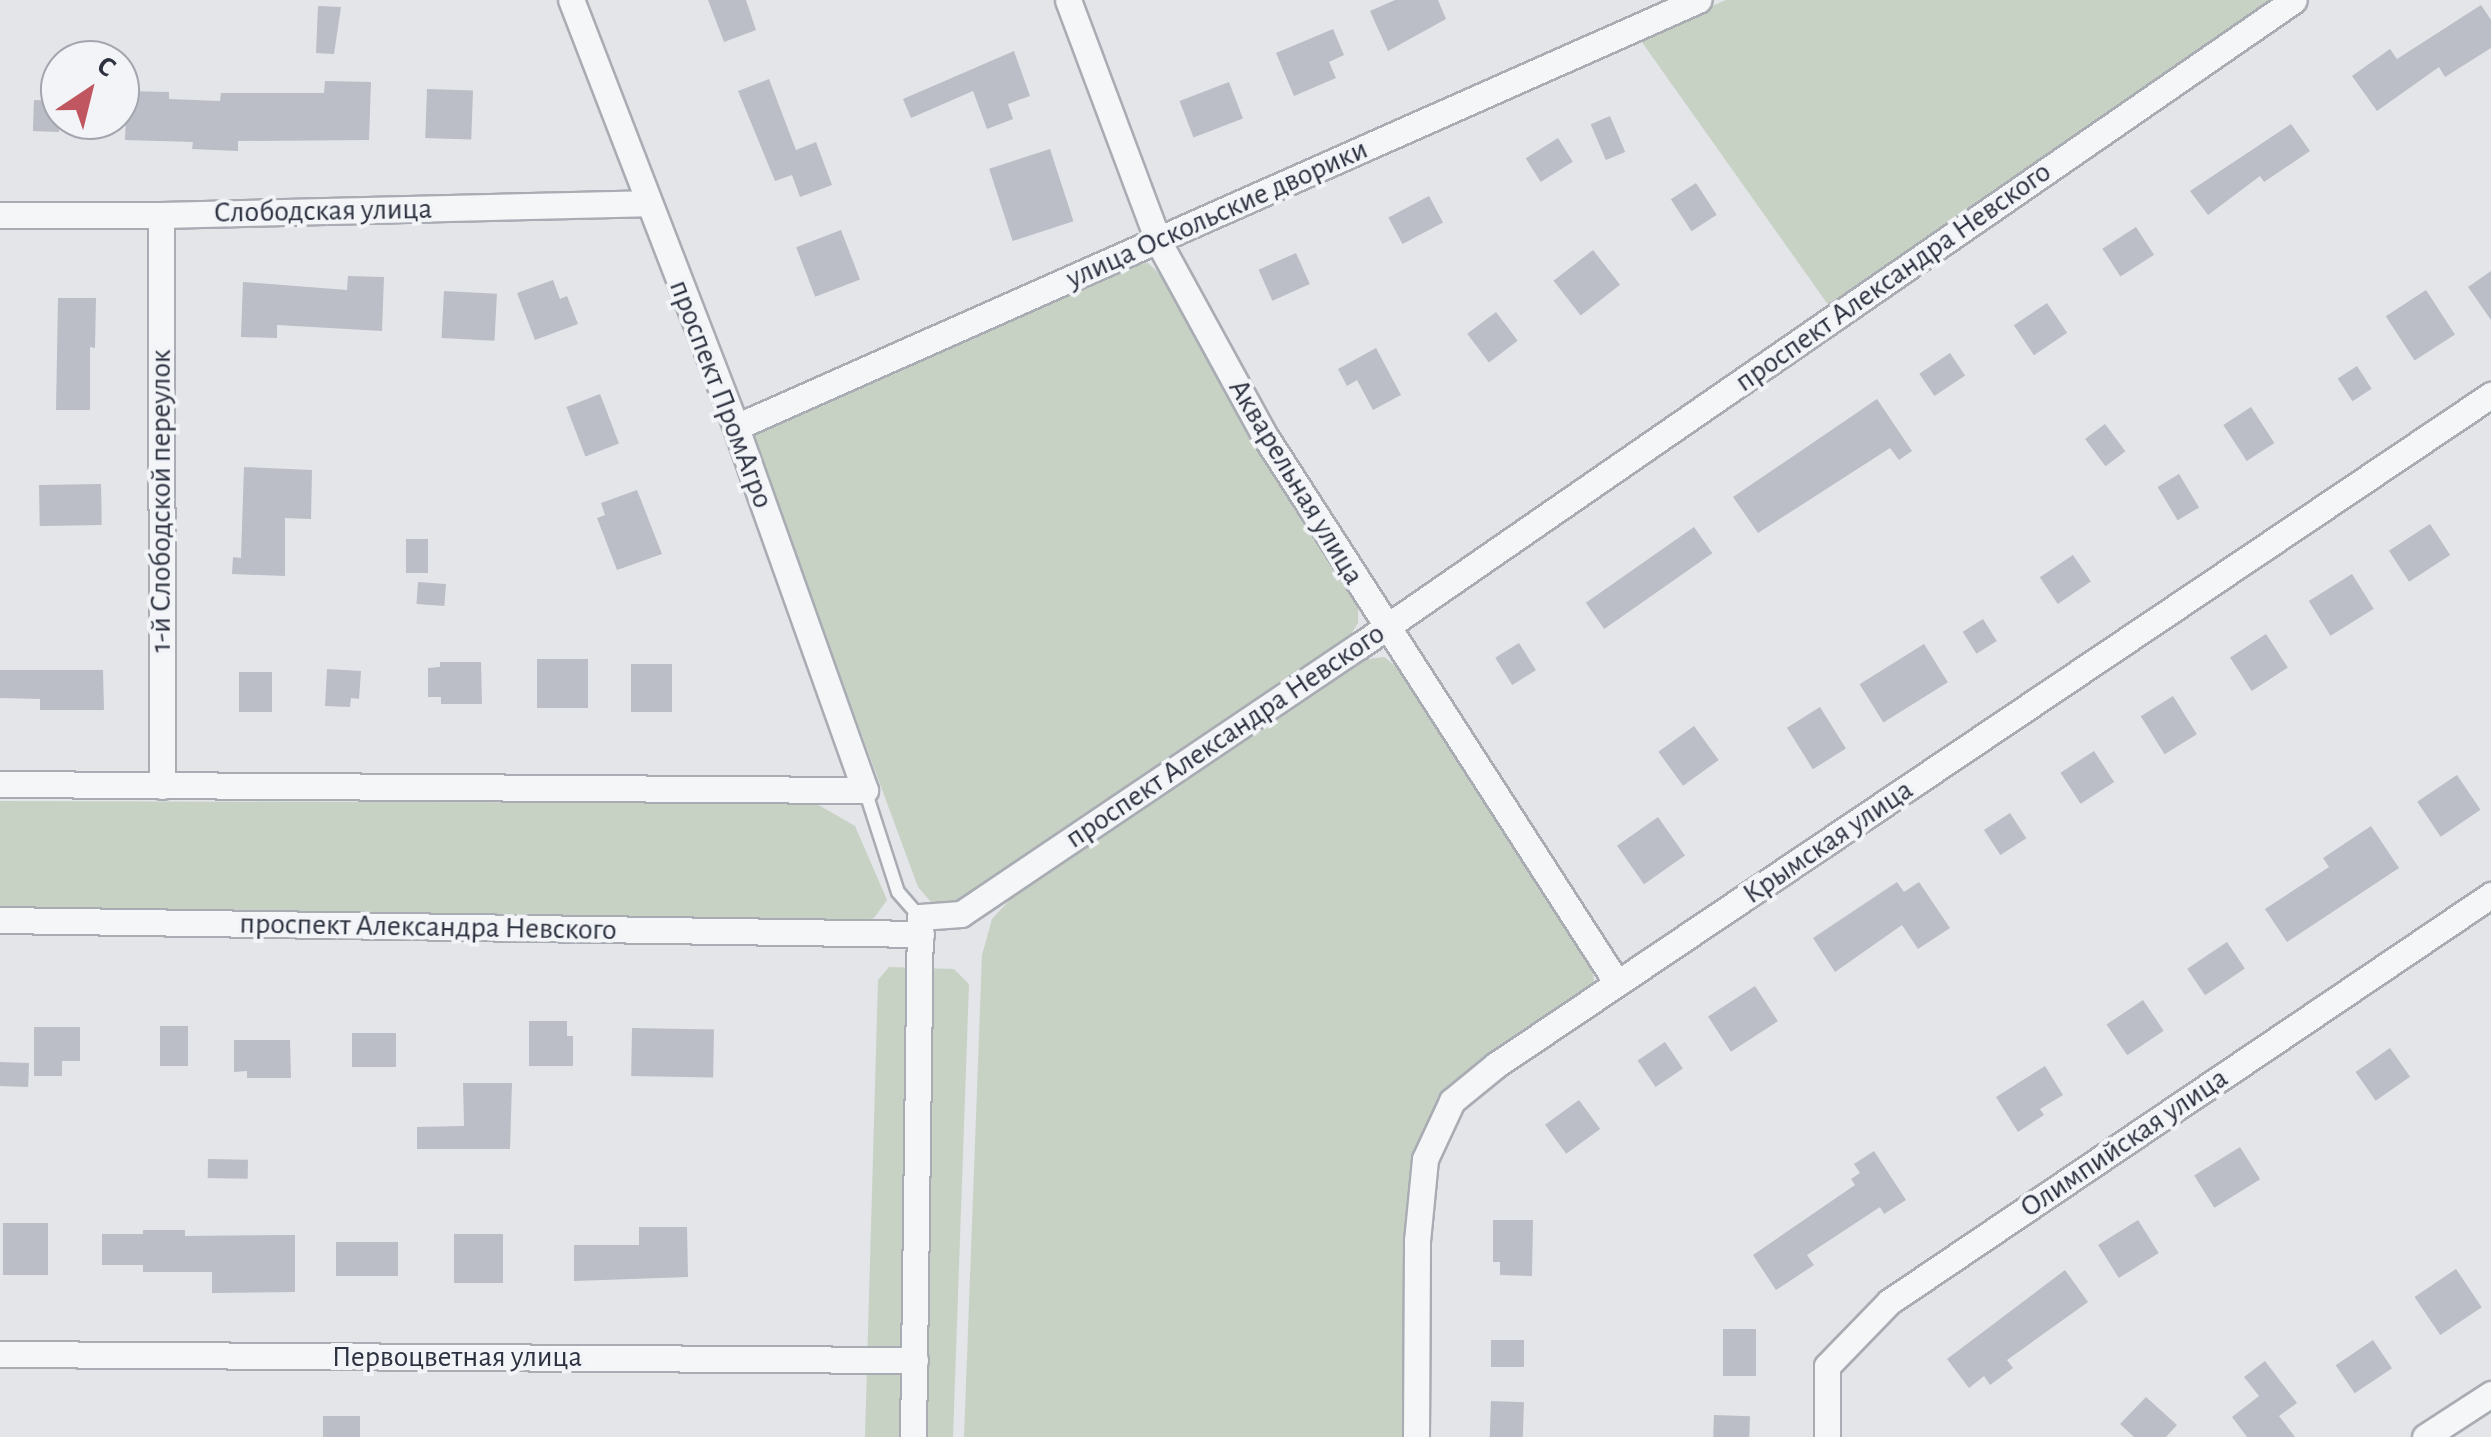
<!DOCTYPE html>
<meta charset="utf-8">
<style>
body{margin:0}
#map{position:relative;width:2491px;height:1437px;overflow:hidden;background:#e3e5e9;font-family:"Alegreya Sans",sans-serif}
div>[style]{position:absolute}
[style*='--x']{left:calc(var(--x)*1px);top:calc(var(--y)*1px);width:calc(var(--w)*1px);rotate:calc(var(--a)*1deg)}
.green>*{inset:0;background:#c7d2c5}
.building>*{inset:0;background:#bbbec6;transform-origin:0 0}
.roads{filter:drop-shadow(2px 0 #a9acb3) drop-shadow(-2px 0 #a9acb3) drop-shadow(0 2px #a9acb3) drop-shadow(0 -2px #a9acb3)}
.lane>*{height:12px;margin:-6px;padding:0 6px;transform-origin:6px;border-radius:6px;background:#f5f6f8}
.street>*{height:25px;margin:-12.5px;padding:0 12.5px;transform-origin:12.5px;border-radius:12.5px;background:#f5f6f8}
span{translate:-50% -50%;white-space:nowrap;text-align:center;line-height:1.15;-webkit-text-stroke:8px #f2f4f7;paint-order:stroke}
.street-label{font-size:30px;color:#2d3240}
.north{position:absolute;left:40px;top:40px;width:100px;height:100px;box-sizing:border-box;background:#f2f4f7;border:2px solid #a3a6ae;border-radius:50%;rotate:35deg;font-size:28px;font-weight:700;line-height:40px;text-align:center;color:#2d3240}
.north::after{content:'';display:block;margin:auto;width:35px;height:45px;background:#c05760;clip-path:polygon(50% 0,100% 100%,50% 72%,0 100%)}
</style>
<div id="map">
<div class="green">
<i style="clip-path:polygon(1726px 0,2272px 0,1829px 306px,1639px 38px)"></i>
<i style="clip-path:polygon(1148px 263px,1162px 276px,1349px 588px,1358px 608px,1358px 623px,1350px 636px,962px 902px,943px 907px,931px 902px,918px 887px,753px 440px,762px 427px,1129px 265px)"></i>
<i style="clip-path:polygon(1384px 657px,1397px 667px,1592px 961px,1594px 982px,1580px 999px,1429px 1124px,1406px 1437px,964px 1437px,982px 955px,992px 919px,1016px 893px,1361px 660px)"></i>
<i style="clip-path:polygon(0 801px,815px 803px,855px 826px,887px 900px,874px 918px,855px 923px,0 911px)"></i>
<i style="clip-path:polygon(889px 967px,954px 969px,969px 984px,953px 1437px,865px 1437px,878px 980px)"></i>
</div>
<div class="building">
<i style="clip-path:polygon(708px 0,746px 0,756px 30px,724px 42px)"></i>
<i style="clip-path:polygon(1395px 0,1438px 0,1446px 19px,1388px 51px,1370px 11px)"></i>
<i style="clip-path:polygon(2481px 5px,2491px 20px,2491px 48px,2445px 77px,2439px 67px,2377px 111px,2352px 76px,2390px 49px,2397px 59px)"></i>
<i style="clip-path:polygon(318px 6px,341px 7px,334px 54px,316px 53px)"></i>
<i style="clip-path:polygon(1333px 29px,1344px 55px,1329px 62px,1336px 78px,1294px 96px,1276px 53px)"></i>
<i style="clip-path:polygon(1014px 51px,1030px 96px,1008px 104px,1013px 119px,987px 129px,973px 91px,911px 118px,903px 99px)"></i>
<i style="clip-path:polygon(769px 79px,796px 150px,816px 142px,832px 185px,800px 197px,792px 175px,775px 181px,738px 91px)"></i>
<i style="clip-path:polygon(325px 81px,371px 82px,369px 140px,238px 141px,238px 151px,192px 149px,193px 142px,125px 140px,127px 91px,169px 92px,169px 99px,220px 101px,221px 93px,324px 93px)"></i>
<i style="left:1229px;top:82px;width:39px;height:53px;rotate:69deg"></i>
<i style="left:427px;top:89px;width:46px;height:49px;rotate:2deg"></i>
<i style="left:34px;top:100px;width:26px;height:31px;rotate:2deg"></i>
<i style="left:1610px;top:116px;width:39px;height:21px;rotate:67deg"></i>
<i style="clip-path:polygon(2291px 124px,2310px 151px,2264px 182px,2260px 176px,2208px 215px,2190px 191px)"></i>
<i style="left:1558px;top:138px;width:28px;height:38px;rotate:58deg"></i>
<i style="left:1050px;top:149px;width:76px;height:64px;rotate:72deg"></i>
<i style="left:1696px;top:183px;width:38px;height:30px;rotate:57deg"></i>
<i style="left:1429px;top:196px;width:30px;height:46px;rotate:62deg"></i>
<i style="left:2136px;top:227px;width:33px;height:40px;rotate:57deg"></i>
<i style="left:841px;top:230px;width:53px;height:48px;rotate:69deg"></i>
<i style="left:1593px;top:250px;width:44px;height:50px;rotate:52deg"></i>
<i style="left:1296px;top:253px;width:34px;height:41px;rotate:66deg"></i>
<i style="clip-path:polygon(2491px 271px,2491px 320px,2468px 287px)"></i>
<i style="clip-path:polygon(348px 276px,384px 277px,382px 331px,277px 325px,277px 338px,241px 337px,243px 282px,347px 290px)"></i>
<i style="clip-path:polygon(553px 280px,560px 299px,567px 296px,578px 324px,535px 340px,517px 293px)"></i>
<i style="left:2426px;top:290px;width:53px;height:48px;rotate:57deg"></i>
<i style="left:444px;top:291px;width:53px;height:47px;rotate:3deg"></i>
<i style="clip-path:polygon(58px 298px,96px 298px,95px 348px,90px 347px,90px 410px,56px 410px)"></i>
<i style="left:2047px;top:303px;width:36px;height:40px;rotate:56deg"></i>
<i style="left:1496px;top:312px;width:36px;height:36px;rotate:53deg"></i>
<i style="clip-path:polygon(1376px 348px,1401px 395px,1373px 410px,1357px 380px,1347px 386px,1338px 369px)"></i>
<i style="left:1950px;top:353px;width:27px;height:37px;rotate:56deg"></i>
<i style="left:2357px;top:366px;width:27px;height:23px;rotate:57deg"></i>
<i style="left:600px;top:394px;width:53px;height:36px;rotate:69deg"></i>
<i style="clip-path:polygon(1877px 399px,1912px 451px,1899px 460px,1890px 448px,1758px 533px,1733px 497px)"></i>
<i style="left:2251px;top:407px;width:43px;height:33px;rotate:57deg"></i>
<i style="left:2105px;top:424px;width:34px;height:25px;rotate:53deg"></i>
<i style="clip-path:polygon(244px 467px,312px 470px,311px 519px,285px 518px,285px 576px,232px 574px,233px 557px,241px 558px)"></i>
<i style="left:2179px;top:474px;width:39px;height:25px;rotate:59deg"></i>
<i style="left:101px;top:484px;width:41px;height:62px;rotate:89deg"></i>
<i style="clip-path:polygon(637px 490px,662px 554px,617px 570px,597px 518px,605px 515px,601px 503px)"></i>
<i style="left:2430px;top:524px;width:37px;height:49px;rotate:57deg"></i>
<i style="left:1694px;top:527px;width:32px;height:132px;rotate:55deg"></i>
<i style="left:406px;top:539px;width:22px;height:34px"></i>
<i style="left:2073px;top:555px;width:32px;height:40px;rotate:56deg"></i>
<i style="left:2352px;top:574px;width:41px;height:51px;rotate:58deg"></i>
<i style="left:418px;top:582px;width:28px;height:22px;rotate:4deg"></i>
<i style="left:1983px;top:619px;width:26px;height:24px;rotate:58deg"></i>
<i style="left:2266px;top:634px;width:40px;height:43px;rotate:57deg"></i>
<i style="left:1519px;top:643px;width:32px;height:28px;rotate:58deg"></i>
<i style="left:1924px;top:644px;width:45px;height:76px;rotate:58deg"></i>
<i style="left:537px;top:659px;width:51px;height:49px"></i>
<i style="clip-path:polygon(440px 662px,481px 662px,482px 704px,441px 704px,441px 697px,428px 697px,428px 668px,440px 667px)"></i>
<i style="left:672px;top:664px;width:48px;height:41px;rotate:90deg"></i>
<i style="clip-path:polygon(327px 669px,361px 671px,359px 699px,351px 698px,350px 707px,325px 706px)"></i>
<i style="clip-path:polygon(0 670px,103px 670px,104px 710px,40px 710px,40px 699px,0 698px)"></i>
<i style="left:239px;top:672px;width:33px;height:40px"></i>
<i style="left:2173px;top:696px;width:45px;height:38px;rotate:58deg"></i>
<i style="left:1820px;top:707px;width:49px;height:39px;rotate:58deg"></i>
<i style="left:1694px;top:726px;width:42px;height:44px;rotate:54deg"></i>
<i style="left:2094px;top:751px;width:37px;height:40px;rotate:57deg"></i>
<i style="left:2457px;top:775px;width:42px;height:48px;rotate:56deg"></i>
<i style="left:2010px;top:813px;width:30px;height:31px;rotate:57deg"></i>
<i style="left:1658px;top:817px;width:47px;height:50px;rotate:55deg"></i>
<i style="clip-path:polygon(2371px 826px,2399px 868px,2287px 942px,2265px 909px,2329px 867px,2323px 858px)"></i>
<i style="clip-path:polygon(1897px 882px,1904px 892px,1919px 882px,1950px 928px,1918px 949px,1902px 925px,1835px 972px,1813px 938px)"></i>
<i style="left:2227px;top:942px;width:32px;height:48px;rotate:56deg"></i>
<i style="left:1755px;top:986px;width:42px;height:56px;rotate:57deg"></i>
<i style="left:2143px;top:1000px;width:37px;height:44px;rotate:56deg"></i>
<i style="clip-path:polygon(529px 1021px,567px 1021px,567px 1036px,573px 1036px,573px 1066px,529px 1066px)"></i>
<i style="left:160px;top:1026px;width:28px;height:40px"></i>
<i style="clip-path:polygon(34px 1027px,80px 1027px,80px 1061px,62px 1061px,62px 1076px,34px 1076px)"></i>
<i style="left:632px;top:1028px;width:82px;height:48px;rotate:1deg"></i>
<i style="left:396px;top:1033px;width:34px;height:44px;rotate:90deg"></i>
<i style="clip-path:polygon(234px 1040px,290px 1040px,291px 1078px,247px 1078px,247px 1071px,234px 1072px)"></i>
<i style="left:1665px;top:1042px;width:32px;height:33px;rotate:56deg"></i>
<i style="left:2390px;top:1048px;width:35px;height:42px;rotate:55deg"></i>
<i style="left:0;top:1062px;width:29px;height:24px;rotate:2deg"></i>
<i style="clip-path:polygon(2045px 1066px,2063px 1095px,2040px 1109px,2044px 1115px,2018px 1132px,1996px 1097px)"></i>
<i style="clip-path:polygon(463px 1083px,512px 1083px,510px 1149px,417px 1149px,417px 1127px,464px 1126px)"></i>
<i style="left:1579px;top:1100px;width:36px;height:42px;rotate:54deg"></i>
<i style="left:2240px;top:1147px;width:38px;height:54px;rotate:58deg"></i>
<i style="clip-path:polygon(1874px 1151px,1906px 1200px,1884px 1214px,1880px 1207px,1807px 1255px,1814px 1265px,1776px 1290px,1753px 1255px,1855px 1185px,1851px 1179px,1860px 1173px,1854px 1164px)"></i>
<i style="left:208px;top:1159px;width:40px;height:19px;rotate:1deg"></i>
<i style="clip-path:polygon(1493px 1220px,1533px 1220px,1532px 1276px,1500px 1275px,1500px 1262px,1493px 1262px)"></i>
<i style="left:2138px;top:1220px;width:39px;height:47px;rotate:58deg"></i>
<i style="left:3px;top:1223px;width:45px;height:52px"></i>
<i style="clip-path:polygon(639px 1227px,687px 1227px,688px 1277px,574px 1281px,574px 1245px,639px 1245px)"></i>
<i style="clip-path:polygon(143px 1230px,185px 1230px,185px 1236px,295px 1235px,295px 1292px,212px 1293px,212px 1272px,143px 1272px,143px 1265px,102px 1265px,102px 1234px,143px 1234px)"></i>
<i style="left:454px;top:1234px;width:49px;height:49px"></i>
<i style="left:336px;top:1242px;width:62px;height:34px"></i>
<i style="left:2456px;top:1269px;width:46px;height:50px;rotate:56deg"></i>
<i style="clip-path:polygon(2065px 1270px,2088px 1302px,2007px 1360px,2013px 1368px,1990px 1385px,1984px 1376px,1969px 1388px,1947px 1359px)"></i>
<i style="left:1723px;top:1329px;width:33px;height:47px"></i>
<i style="left:1491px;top:1340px;width:33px;height:27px"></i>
<i style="left:2373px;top:1340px;width:34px;height:45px;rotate:56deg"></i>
<i style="clip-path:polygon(2265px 1361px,2297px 1403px,2279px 1416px,2295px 1437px,2247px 1437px,2232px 1417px,2259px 1396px,2244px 1377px)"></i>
<i style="clip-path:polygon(2146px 1397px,2177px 1425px,2166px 1437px,2134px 1437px,2120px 1424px)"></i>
<i style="left:1491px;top:1401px;width:33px;height:36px;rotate:2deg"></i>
<i style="left:1714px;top:1415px;width:36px;height:22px;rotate:2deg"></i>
<i style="left:323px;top:1416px;width:37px;height:21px"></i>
</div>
<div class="roads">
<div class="lane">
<i style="--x:865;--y:790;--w:107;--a:72.1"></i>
<i style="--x:898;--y:892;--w:33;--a:49"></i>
</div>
<div class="street">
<i style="--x:1068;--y:0;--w:257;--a:69.5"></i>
<i style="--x:1158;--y:241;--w:219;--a:61.3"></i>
<i style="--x:1263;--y:433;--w:654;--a:57.23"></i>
<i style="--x:0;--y:215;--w:161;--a:0"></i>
<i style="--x:161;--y:215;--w:485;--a:-1.4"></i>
<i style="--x:161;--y:215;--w:571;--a:89.9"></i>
<i style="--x:736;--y:427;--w:1053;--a:-23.93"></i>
<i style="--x:0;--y:784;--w:865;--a:0.4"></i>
<i style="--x:865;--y:790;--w:385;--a:-109.6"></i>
<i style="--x:736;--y:427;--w:458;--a:-111.1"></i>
<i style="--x:0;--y:920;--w:921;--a:0.87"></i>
<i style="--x:0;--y:1354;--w:915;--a:0.38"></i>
<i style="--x:913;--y:1437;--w:520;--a:-89.23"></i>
<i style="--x:920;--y:917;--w:41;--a:-4.2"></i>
<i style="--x:961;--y:914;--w:480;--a:-34"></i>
<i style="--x:1359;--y:646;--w:1136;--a:-34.64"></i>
<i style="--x:1416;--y:1437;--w:196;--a:-89.7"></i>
<i style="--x:1417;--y:1241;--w:82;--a:-84.4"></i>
<i style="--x:1425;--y:1159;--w:64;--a:-65"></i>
<i style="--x:1452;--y:1101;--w:57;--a:-39.3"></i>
<i style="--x:1496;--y:1065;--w:1200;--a:-33.96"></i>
<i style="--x:1827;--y:1437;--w:71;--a:-90"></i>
<i style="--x:1827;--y:1366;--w:89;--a:-45.9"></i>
<i style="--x:1889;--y:1302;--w:727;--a:-34.06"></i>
<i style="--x:2425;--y:1437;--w:79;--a:-33.1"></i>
</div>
</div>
<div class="street-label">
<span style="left:323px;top:211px;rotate:-1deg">Слободская улица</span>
<span style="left:1217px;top:214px;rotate:-24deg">улица Оскольские дворики</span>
<span style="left:1893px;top:277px;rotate:-35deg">проспект Александра Невского</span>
<span style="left:721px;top:394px;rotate:69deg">проспект ПромАгро</span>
<span style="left:1296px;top:482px;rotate:59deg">Акварельная улица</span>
<span style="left:161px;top:501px;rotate:-90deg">1-й Слободской переулок</span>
<span style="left:1225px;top:736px;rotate:-34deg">проспект Александра Невского</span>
<span style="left:1828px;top:842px;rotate:-34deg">Крымская улица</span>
<span style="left:428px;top:927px;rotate:1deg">проспект Александра Невского</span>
<span style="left:2124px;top:1143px;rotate:-34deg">Олимпийская улица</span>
<span style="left:457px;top:1357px">Первоцветная улица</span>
</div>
<div class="north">С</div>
</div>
